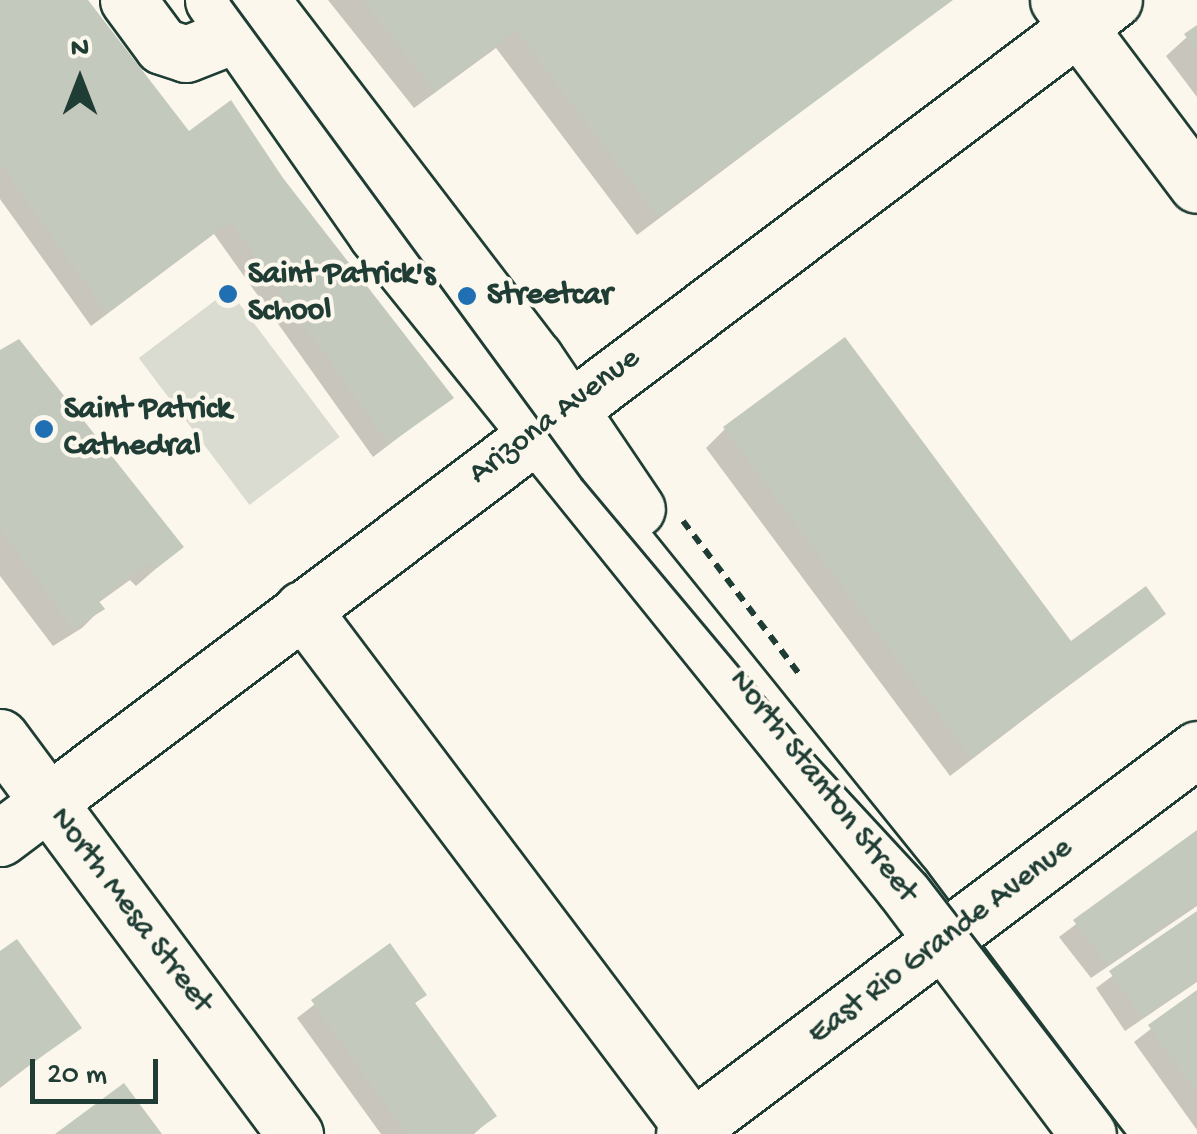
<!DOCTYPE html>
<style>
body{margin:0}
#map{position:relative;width:1197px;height:1134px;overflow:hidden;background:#fbf7ec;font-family:"Gochi Hand",sans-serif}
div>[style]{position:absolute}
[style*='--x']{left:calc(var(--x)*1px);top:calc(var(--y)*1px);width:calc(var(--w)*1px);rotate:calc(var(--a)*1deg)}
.green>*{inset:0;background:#dbdcd1;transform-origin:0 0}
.shadow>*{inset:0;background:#0003}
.building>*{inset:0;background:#c4c9be}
.path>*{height:6px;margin-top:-3px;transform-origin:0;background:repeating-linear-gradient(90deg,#1f3d34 0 10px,transparent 0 18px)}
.roads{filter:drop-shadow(2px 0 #1f3d34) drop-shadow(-2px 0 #1f3d34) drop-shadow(0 2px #1f3d34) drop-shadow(0 -2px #1f3d34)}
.minor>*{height:55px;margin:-27.5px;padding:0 27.5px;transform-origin:27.5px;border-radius:27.5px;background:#fbf7ec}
.major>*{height:55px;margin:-27.5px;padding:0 27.5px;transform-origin:27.5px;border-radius:27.5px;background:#fbf7ec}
.tram>*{height:2.5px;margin:-1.25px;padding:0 1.25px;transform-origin:1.25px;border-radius:1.25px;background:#1f3d34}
.dots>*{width:28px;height:28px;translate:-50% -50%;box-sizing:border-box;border:5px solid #fbf7ec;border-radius:50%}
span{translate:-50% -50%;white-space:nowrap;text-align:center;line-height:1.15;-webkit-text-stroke:8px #fbf7ec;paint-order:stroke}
.poi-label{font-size:32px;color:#1f3d34;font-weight:700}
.left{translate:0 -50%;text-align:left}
.street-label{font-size:32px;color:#1f3d34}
.north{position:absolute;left:30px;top:30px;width:100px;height:100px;-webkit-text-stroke:8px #fbf7ec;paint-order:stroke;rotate:0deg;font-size:28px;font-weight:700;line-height:40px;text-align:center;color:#1f3d34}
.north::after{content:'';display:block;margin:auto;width:35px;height:45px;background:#1f3d34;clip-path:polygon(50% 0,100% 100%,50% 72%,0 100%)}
.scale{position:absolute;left:30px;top:1059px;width:128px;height:45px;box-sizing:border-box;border:5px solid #1f3d34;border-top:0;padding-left:12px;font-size:30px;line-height:35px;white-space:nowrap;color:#1f3d34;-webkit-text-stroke:8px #fbf7ec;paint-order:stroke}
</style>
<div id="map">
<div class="green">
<i style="left:229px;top:290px;width:184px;height:113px;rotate:53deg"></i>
</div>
<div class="shadow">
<i style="clip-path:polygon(0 0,85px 0,188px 135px,281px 180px,450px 398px,373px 457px,214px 234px,91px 326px,0 199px)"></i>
<i style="clip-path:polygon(328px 0,948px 0,948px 1px,637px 235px,496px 48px,414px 108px)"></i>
<i style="clip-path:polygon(1197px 28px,1197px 97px,1166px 56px)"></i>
<i style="clip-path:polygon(0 353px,181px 547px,136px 586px,130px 580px,98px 603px,102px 608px,82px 628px,53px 646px,0 576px)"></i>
<i style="clip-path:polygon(725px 429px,1070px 645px,1163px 613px,950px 776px,706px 448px)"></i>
<i style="clip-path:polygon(1197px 833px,1197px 906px,1091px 978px,1059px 937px)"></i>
<i style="clip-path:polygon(1197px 914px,1197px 982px,1125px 1031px,1096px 988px)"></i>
<i style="clip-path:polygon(389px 947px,424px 995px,413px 1005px,494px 1116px,474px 1134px,381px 1134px,297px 1018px)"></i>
<i style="clip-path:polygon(0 954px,79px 1027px,0 1088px)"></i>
<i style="clip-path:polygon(1197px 993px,1197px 1130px,1134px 1042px)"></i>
</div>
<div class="building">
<i style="clip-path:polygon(0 0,88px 0,189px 131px,231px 100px,283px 178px,454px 398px,389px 444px,230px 221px,107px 313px,0 163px)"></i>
<i style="clip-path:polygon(363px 0,953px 0,658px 217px,516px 30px,435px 91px)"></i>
<i style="clip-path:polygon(1197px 25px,1197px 51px,1184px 34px)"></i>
<i style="clip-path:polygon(845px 337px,1071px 641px,1146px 586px,1166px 614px,971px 758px,723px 427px)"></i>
<i style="clip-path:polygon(19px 339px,184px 547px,157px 568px,151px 562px,98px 600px,105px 609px,73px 629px,0 528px,0 350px)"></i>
<i style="clip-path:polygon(1197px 830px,1197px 903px,1107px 965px,1073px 920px)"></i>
<i style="clip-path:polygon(1197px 911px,1197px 980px,1141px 1018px,1109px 971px)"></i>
<i style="clip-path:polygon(17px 939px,82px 1028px,0 1086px,0 951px)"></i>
<i style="clip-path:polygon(390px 943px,427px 995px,415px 1003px,497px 1116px,472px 1134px,407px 1134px,311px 1000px)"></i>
<i style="clip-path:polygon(1197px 990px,1197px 1093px,1148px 1025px)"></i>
<i style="clip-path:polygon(124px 1083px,162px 1134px,55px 1134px)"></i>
</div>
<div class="path">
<i style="--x:683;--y:521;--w:197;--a:52.8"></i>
</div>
<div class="roads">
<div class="minor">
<i style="--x:128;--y:0;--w:57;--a:53.5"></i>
<i style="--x:162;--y:46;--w:25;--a:18"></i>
<i style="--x:186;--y:54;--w:52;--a:-21.6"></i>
<i style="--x:213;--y:0;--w:285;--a:55.1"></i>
<i style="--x:376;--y:234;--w:841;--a:51.13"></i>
<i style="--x:904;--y:889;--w:306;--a:53.1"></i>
<i style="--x:261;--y:0;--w:451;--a:52.6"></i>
<i style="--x:535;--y:358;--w:182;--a:56"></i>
<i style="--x:302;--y:609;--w:657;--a:53.04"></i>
<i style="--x:0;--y:838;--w:60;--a:-36.9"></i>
</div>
<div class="major">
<i style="--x:1058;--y:0;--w:231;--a:53.1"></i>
<i style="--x:0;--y:737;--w:495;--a:53.4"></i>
<i style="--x:48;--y:802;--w:1334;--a:-36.96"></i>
<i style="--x:684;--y:1134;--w:641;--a:-36.89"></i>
</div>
</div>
<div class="tram">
<i style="--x:231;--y:0;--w:594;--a:53.77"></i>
<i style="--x:582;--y:479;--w:336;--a:50.1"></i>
<i style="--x:798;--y:737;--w:187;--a:47.2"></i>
<i style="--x:925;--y:874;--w:328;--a:52.4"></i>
</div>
<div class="dots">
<i style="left:228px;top:294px;background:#1f6fb2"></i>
<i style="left:467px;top:296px;background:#1f6fb2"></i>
<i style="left:44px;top:429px;background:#1f6fb2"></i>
</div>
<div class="poi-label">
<span class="left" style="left:248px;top:294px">Saint Patrick's<br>School</span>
<span class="left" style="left:487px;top:296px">Streetcar</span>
<span class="left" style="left:64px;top:429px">Saint Patrick<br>Cathedral</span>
</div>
<div class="street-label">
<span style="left:555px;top:417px;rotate:-37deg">Arizona Avenue</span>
<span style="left:822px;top:787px;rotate:52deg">North Stanton Street</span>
<span style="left:130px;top:911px;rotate:53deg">North Mesa Street</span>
<span style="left:941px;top:942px;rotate:-37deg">East Rio Grande Avenue</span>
</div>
<div class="north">N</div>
<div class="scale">20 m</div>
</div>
